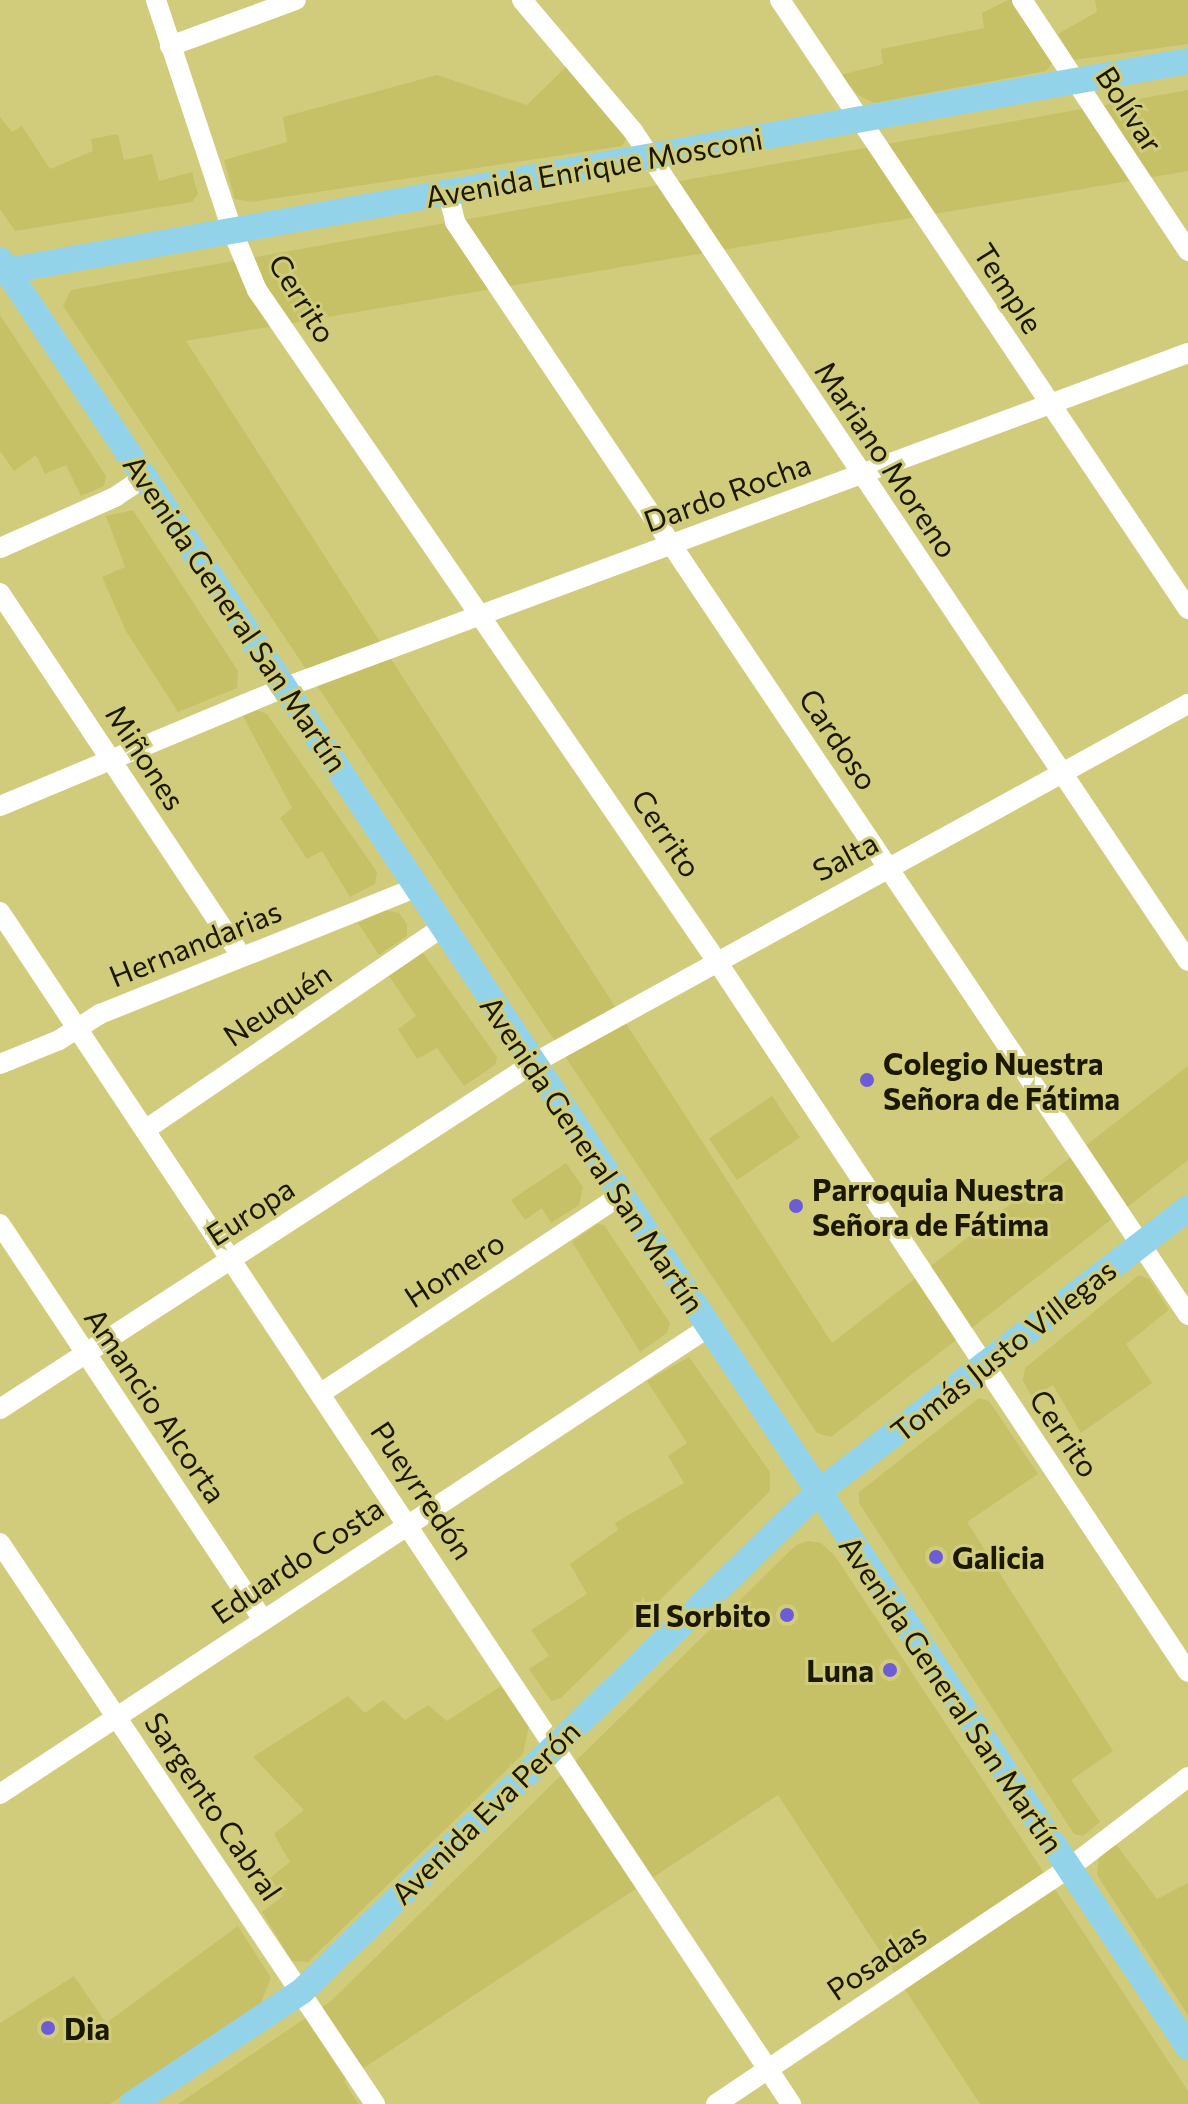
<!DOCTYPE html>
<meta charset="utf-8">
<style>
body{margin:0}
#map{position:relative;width:1188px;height:2104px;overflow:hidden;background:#d1cc7c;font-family:Commissioner,sans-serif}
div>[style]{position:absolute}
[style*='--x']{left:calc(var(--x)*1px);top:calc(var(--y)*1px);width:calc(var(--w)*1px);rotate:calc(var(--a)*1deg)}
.built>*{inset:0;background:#c6c066;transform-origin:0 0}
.minor>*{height:20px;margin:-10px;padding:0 10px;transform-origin:10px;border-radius:10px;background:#fff}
.major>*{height:26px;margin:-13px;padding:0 13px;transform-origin:13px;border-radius:13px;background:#93d3e9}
.dots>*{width:22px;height:22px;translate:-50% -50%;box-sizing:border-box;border:4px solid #d1cc7c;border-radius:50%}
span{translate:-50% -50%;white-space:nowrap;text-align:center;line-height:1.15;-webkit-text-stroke:6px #d1cc7c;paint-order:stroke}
.street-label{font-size:30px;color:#1a1801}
.poi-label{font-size:30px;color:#1a1801;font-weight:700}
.left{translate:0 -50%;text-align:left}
.right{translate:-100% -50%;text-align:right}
</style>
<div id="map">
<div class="built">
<i style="clip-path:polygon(1008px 0,1014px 0,1053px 62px,1046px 71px,874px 103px,858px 95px,841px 75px,883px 64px,881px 49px,984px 28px,982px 13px)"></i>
<i style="clip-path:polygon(1095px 0,1188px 0,1188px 44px,1073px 60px,1058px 34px,1097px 12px)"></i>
<i style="clip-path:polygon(569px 64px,626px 139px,622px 146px,251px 202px,235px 199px,224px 160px,287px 142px,283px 117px,437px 75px,527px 105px)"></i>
<i style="clip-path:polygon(1188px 90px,1188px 171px,186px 341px,832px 1343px,1188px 1066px,1188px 1160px,831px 1437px,817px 1433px,63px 306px,71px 290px)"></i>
<i style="clip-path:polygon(0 117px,12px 132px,22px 126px,50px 169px,93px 151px,91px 139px,118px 134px,124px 160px,152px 154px,159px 181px,192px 172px,198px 194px,192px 202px,15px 231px,0 209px)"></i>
<i style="clip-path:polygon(0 315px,106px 476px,104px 486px,81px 496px,66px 465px,45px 474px,36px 455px,14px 471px,0 451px)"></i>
<i style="clip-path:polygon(133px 510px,238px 671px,237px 688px,178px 712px,126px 631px,102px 577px,125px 567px,106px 516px)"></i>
<i style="clip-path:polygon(256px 710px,267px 714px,377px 872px,375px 884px,350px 897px,322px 851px,307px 859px,280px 818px,292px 808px,243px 716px)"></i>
<i style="clip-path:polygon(385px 910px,399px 913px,407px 924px,407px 936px,379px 955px,358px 923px)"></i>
<i style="clip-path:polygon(423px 953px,497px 1057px,495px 1065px,464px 1086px,437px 1048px,417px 1059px,398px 1029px,416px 1016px,389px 976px)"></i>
<i style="left:772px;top:1096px;width:50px;height:76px;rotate:56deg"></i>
<i style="clip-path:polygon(566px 1163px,583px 1187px,579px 1205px,551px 1223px,542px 1208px,525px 1220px,511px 1200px)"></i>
<i style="clip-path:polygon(597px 1224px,604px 1225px,670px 1323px,667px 1333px,640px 1352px,572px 1242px)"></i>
<i style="clip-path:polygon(1139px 1275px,1149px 1279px,1169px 1310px,1126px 1344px,1152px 1383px,1081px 1433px,1053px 1385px,1032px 1398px,1023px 1380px,1025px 1368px)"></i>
<i style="clip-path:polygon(689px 1357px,770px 1472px,770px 1491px,561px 1698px,551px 1701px,529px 1669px,549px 1656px,531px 1630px,587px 1594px,570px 1564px,618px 1530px,615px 1523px,684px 1483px,668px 1456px,687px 1443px,647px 1381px)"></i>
<i style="clip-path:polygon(979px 1398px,989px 1401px,1038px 1474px,967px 1522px,1113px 1751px,1071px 1780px,1100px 1822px,1083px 1836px,1074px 1834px,859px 1503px,859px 1492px)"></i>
<i style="clip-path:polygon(808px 1541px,821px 1543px,835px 1556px,1188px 2091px,1188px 2104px,980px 2104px,778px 1795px,344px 2081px,358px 2104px,178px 2104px,331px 2001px,796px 1545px)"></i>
<i style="clip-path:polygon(501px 1686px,529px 1726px,523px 1754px,308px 1962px,292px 1961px,262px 1912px,283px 1896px,270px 1878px,290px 1862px,274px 1834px,304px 1810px,253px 1757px,348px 1696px,365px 1713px,383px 1700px,405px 1720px,428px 1705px,447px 1721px)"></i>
<i style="clip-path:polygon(1115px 1843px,1157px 1899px,1188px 1883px,1188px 2015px,1097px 1875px,1099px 1856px)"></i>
<i style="clip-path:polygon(238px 1926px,271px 1978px,260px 2005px,110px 2104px,0 2104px,0 2023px,74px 1976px,106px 2023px)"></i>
</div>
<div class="minor">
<i style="--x:156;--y:0;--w:242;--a:71.7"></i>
<i style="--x:232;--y:230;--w:65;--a:67.4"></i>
<i style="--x:257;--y:290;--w:812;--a:55.59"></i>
<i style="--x:716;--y:960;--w:854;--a:56.46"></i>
<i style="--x:522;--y:0;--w:172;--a:49.7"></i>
<i style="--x:633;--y:131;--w:998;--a:56.23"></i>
<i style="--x:780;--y:0;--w:733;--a:56.18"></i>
<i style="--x:1022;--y:0;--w:301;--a:56.5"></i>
<i style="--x:170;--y:46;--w:134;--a:-20.1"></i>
<i style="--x:448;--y:193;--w:30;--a:76"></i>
<i style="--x:455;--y:222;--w:1316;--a:56.15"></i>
<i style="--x:0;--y:548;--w:126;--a:-23.9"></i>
<i style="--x:115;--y:497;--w:36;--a:-34"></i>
<i style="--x:0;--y:593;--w:436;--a:56.4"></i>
<i style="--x:0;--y:806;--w:310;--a:-22.6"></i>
<i style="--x:286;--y:687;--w:962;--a:-20.32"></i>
<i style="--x:0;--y:912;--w:1431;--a:56.43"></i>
<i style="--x:0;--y:1064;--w:64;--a:-22.1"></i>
<i style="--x:59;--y:1040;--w:49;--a:-32.4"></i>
<i style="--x:100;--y:1014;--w:342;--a:-21.8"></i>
<i style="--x:145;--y:1130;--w:361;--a:-34.3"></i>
<i style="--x:0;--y:1224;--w:473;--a:56.4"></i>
<i style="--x:321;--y:1393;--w:359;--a:-33.4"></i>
<i style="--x:0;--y:1409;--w:634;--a:-32.96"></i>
<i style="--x:532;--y:1064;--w:748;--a:-28.76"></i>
<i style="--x:0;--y:1543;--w:675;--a:56.24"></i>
<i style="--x:0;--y:1794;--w:849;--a:-33.37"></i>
<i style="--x:716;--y:2104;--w:425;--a:-33.8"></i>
<i style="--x:1069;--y:1868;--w:150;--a:-37.4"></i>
</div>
<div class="major">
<i style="--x:0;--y:260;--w:2146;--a:56.38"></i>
<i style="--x:0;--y:272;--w:1207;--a:-10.07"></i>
<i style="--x:132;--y:2104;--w:204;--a:-33.6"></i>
<i style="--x:302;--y:1991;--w:716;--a:-44.04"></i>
<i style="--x:817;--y:1493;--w:468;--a:-37.5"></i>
</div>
<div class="dots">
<i style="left:867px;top:1080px;background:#6c5cd6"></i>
<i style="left:796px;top:1206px;background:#6c5cd6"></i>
<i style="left:936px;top:1557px;background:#6c5cd6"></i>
<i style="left:787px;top:1615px;background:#6c5cd6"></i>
<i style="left:890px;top:1670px;background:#6c5cd6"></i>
<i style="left:48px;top:2028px;background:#6c5cd6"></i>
</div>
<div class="street-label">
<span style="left:1130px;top:109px;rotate:57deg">Bolívar</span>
<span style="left:594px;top:167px;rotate:-10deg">Avenida Enrique Mosconi</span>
<span style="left:1009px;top:288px;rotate:57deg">Temple</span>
<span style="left:303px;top:298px;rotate:58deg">Cerrito</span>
<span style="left:887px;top:459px;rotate:56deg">Mariano Moreno</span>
<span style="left:727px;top:492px;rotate:-20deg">Dardo Rocha</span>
<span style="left:236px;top:613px;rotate:56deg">Avenida General San Martín</span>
<span style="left:839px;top:739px;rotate:56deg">Cardoso</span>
<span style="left:146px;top:757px;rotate:57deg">Miñones</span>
<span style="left:667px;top:833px;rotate:56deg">Cerrito</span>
<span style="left:845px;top:856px;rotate:-28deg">Salta</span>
<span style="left:195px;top:943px;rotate:-22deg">Hernandarias</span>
<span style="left:277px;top:1004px;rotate:-34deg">Neuquén</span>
<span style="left:593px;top:1154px;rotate:56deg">Avenida General San Martín</span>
<span style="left:250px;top:1211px;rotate:-33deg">Europa</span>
<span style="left:454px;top:1269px;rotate:-33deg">Homero</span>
<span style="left:1003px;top:1350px;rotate:-38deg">Tomás Justo Villegas</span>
<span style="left:156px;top:1405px;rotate:56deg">Amancio Alcorta</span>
<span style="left:1065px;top:1433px;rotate:56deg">Cerrito</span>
<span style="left:423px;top:1490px;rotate:56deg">Pueyrredón</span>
<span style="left:297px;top:1560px;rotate:-34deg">Eduardo Costa</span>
<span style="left:952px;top:1694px;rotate:56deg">Avenida General San Martín</span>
<span style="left:214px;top:1806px;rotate:56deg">Sargento Cabral</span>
<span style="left:485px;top:1812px;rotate:-44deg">Avenida Eva Perón</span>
<span style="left:876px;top:1961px;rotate:-34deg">Posadas</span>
</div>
<div class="poi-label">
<span class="left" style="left:883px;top:1080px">Colegio Nuestra<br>Señora de Fátima</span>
<span class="left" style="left:812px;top:1206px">Parroquia Nuestra<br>Señora de Fátima</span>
<span class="left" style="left:952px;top:1557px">Galicia</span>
<span class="right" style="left:771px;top:1615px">El Sorbito</span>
<span class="right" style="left:874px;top:1670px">Luna</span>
<span class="left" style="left:64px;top:2028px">Dia</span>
</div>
</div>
